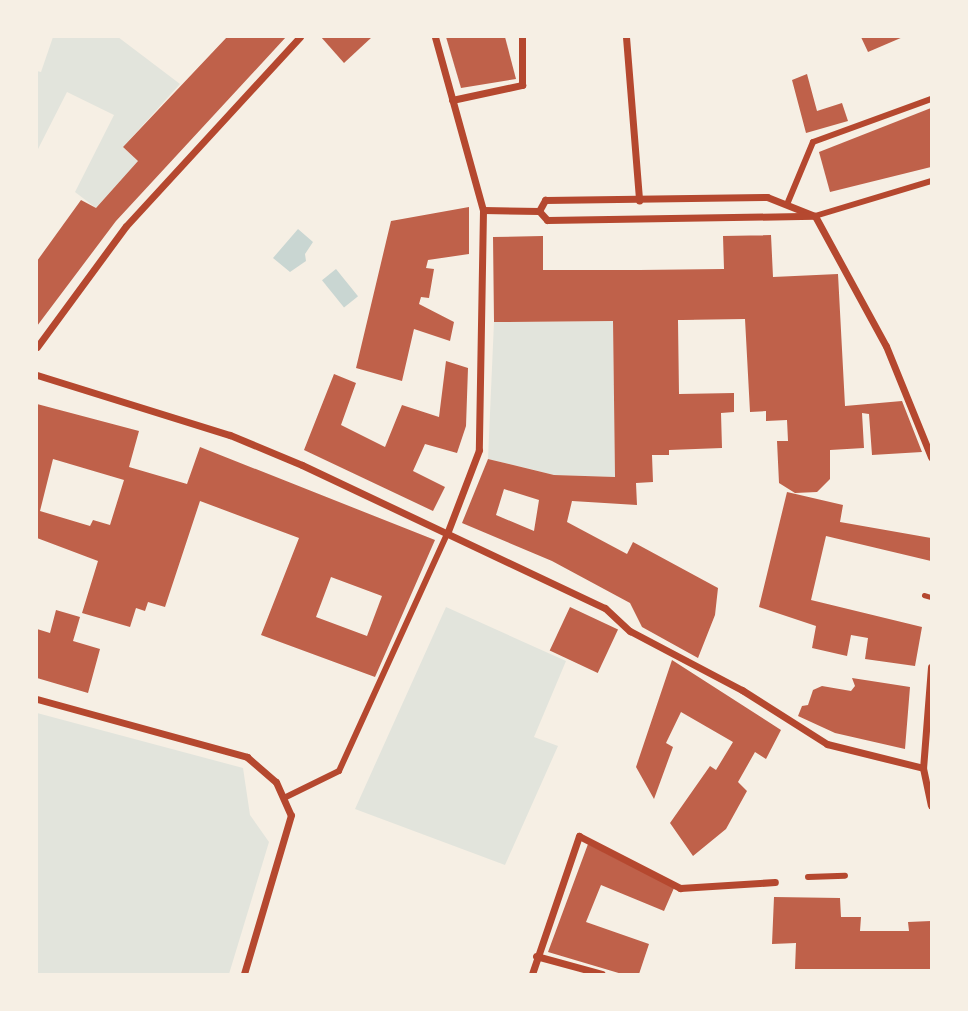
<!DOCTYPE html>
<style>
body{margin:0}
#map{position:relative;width:968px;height:1011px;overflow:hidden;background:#f6efe4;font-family:Overpass,sans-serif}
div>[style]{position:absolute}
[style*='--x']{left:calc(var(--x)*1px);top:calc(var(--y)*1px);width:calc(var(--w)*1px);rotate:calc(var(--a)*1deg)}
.green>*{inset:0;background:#e2e4dc}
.water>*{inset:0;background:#c9d6d2;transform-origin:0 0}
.building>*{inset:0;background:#bf614a;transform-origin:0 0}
.service>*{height:4.5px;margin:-2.25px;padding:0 2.25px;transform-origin:2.25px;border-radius:2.25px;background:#b5482f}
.pedestrian>*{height:6px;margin:-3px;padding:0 3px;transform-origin:3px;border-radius:3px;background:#b5482f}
.minor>*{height:7px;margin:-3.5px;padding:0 3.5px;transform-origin:3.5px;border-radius:3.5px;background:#b5482f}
span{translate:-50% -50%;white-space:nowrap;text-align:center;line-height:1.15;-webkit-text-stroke:5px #f6efe4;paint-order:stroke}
.frame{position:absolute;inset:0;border:38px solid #f6efe4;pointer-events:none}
</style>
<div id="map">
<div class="green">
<i style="clip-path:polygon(53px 37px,118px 37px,180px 84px,123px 147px,138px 161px,96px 208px,75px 192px,114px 115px,67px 92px,37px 151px,37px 71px,41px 72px)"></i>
<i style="clip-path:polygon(613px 321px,615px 477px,554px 475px,488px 459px,494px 322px)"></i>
<i style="clip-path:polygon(446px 607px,566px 661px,534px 737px,558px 746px,505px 865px,355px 809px)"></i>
<i style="clip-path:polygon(37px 713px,243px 768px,250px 815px,269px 842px,229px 974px,37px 974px)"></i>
</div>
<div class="water">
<i style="clip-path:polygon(298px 229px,313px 242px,305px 254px,306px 261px,290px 272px,273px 258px)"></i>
<i style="left:336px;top:269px;width:35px;height:18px;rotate:51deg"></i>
</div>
<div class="building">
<i style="clip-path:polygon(227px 37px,286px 37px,116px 221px,37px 326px,37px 261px,81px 200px,96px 208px,138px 161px,123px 147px)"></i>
<i style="clip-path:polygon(321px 37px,372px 37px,344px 63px)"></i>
<i style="clip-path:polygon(446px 37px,505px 37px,516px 79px,461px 88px)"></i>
<i style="clip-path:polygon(861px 37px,903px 37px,868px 52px)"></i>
<i style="clip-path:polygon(807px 74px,817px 111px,842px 103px,848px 121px,806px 133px,792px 80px)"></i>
<i style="clip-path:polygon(931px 108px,931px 167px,830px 192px,819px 152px)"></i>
<i style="clip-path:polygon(469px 207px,469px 254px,428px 260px,426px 268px,434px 269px,429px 298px,421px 297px,419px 304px,454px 322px,450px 341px,414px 329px,402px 381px,356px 368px,391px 221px)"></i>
<i style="clip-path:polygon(evenodd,771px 235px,773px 277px,838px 274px,845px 406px,902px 401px,922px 452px,872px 455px,869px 414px,862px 413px,864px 448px,830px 450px,830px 479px,817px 492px,795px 493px,779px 483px,777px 441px,788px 441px,787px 420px,766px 421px,766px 411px,750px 412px,745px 319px,678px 320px,679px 394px,734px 393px,734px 412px,721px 413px,722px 448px,669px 450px,669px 455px,652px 455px,653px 482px,636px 483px,637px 505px,572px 501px,567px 522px,627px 554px,633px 542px,718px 588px,715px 615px,698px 658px,642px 627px,630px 603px,552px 561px,462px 523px,488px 459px,554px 475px,615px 477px,613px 321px,494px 322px,493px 237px,543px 236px,543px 270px,639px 270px,724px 269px,723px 236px,771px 235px,504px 489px,539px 500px,534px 531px,496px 515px,504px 489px)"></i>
<i style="clip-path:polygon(446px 361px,468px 368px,466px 426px,457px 453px,425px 444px,413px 471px,445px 487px,433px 511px,304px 450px,334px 374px,356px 383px,341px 425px,385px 447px,402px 405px,439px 417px)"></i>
<i style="clip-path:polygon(evenodd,37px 404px,139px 431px,129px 467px,187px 484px,200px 447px,435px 540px,375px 677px,261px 635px,299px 538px,200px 501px,165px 607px,148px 602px,145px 611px,136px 608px,130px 627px,82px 613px,98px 561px,37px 538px,37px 404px,53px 459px,124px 480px,110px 525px,93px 520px,90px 526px,40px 511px,53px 459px,37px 404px,331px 577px,382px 596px,367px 636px,316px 617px,331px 577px)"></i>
<i style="clip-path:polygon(787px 492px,843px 505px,840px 522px,931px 538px,931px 561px,826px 536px,811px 600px,922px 627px,915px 666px,865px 659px,868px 638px,851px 635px,847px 656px,812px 648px,816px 626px,759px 607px)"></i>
<i style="left:570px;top:607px;width:53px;height:48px;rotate:25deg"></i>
<i style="clip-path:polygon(56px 610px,80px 617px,73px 641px,100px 649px,88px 693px,37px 678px,37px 629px,50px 633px)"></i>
<i style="clip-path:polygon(672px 660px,781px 730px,766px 759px,755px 752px,738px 782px,747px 791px,726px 829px,693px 856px,670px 823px,710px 766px,716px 770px,733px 742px,681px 712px,666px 743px,673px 747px,654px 799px,636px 767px)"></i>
<i style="clip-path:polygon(852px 678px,910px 687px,905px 749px,835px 733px,798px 716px,802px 706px,808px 705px,813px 690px,822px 686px,851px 691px,855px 686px)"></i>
<i style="clip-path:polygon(588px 844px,674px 888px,664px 911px,601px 885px,586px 922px,649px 944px,639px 974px,622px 974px,548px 952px)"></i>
<i style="clip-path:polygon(774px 897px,840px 898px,841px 917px,861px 917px,860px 931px,909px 931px,908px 922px,931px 921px,931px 969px,795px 969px,796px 943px,772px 944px)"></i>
</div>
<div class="service">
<i style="--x:924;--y:595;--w:7;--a:16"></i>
</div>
<div class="pedestrian">
<i style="--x:788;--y:202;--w:65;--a:-67.4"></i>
<i style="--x:813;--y:142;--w:126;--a:-20"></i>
<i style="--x:815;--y:216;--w:121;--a:-16.8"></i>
<i style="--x:286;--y:797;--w:59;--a:-26.1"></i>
<i style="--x:339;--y:771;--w:260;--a:-65.5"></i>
<i style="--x:808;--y:877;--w:37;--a:-2"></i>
</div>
<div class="minor">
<i style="--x:435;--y:37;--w:180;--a:74.5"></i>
<i style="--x:483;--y:210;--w:240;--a:91"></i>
<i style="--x:479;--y:450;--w:90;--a:110.9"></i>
<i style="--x:626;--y:37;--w:164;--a:85.4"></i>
<i style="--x:452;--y:100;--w:72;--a:-12.1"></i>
<i style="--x:522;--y:85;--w:48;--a:-90"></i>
<i style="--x:483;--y:210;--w:56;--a:1"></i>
<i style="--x:539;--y:211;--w:13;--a:-61"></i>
<i style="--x:545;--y:200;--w:222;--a:-0.8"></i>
<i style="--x:767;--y:197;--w:52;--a:21.6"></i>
<i style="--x:539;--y:211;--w:12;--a:48"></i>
<i style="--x:547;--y:220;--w:267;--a:-0.9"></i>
<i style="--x:815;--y:216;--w:148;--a:61.4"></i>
<i style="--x:886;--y:346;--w:120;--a:67.9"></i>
<i style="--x:37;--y:347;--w:150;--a:-53.7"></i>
<i style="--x:126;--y:226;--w:257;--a:-47.4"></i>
<i style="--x:37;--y:375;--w:202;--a:17.3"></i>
<i style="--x:230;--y:435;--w:78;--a:22.6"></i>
<i style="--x:302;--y:465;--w:335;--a:25.3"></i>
<i style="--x:605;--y:608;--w:34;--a:43"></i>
<i style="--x:630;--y:631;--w:127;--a:27.8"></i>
<i style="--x:742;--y:690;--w:101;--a:32.4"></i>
<i style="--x:827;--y:744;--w:99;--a:14"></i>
<i style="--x:931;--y:667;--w:101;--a:94.5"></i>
<i style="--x:923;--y:768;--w:38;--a:78"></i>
<i style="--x:37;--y:699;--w:218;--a:15.4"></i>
<i style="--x:247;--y:757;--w:38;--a:41"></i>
<i style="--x:276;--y:782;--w:36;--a:66"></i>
<i style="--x:291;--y:815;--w:166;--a:106.5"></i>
<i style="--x:536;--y:956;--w:68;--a:15.3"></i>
<i style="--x:532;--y:974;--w:146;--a:-71.2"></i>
<i style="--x:579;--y:836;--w:114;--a:27.2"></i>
<i style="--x:680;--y:888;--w:95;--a:-3.6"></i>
</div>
<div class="frame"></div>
</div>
